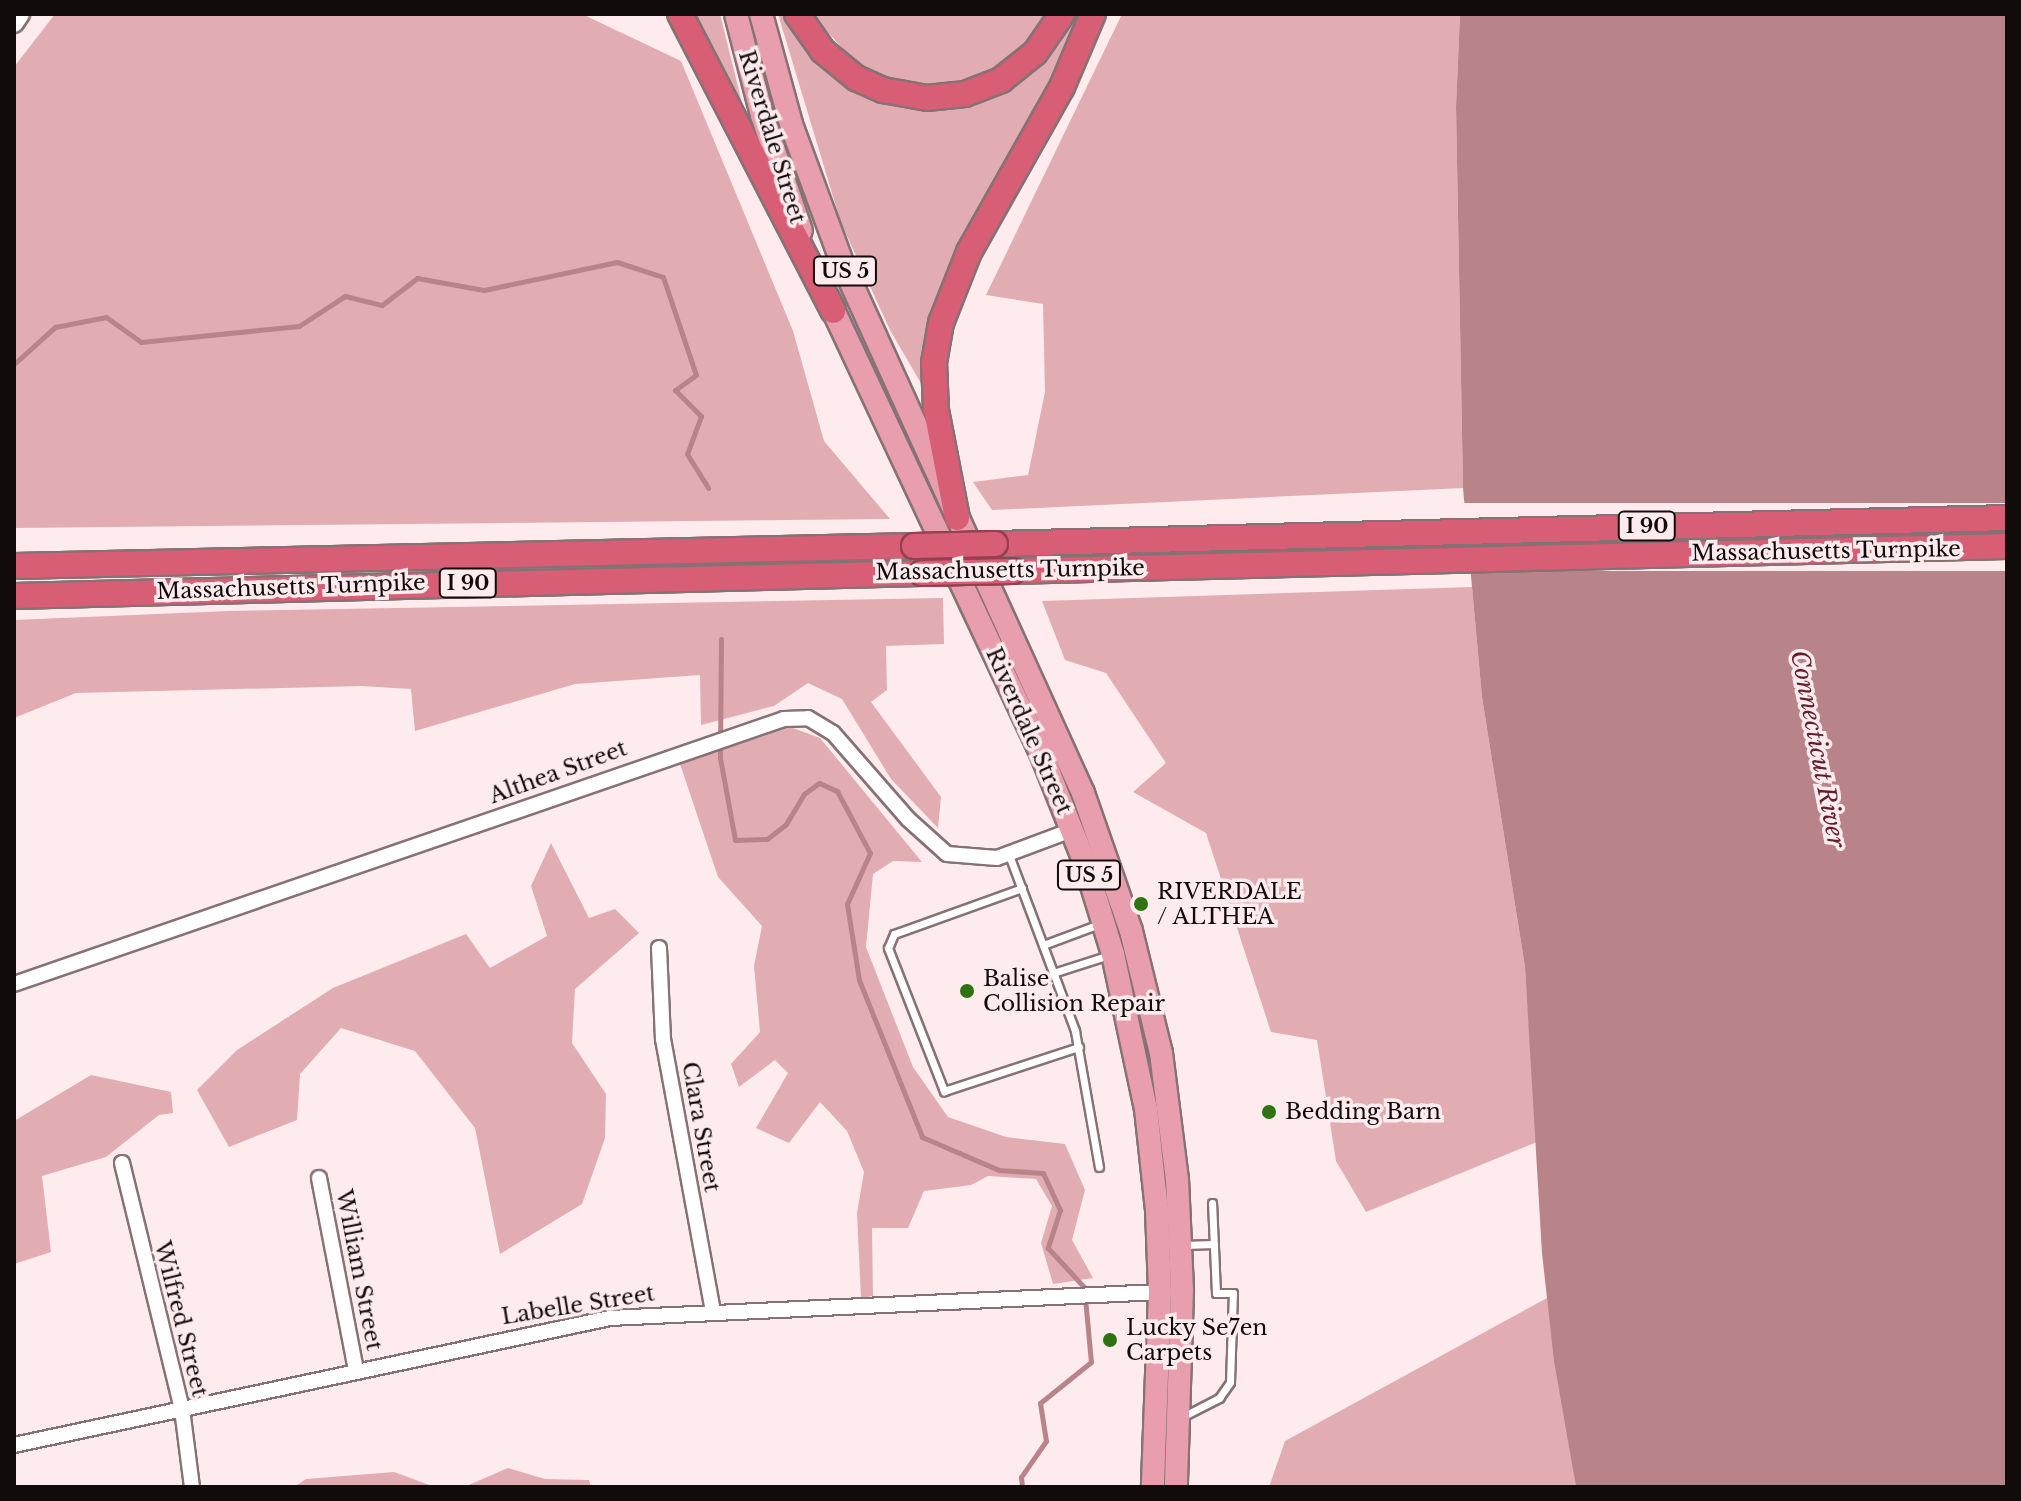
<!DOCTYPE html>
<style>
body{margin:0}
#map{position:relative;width:2021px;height:1501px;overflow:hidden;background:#feebed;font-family:"Libre Baskerville",serif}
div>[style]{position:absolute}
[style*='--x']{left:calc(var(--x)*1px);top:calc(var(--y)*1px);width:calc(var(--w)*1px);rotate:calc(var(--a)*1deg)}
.green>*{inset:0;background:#e1adb3}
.water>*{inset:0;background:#b9838a}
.pier>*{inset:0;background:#feebed;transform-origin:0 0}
.stream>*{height:5px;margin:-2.5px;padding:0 2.5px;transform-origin:2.5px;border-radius:2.5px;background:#b9838a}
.roads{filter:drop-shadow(2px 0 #867274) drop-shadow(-2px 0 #867274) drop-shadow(0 2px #867274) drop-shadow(0 -2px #867274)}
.lane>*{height:7px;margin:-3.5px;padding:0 3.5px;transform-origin:3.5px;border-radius:3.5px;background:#fff}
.street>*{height:14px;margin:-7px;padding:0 7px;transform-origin:7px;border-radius:7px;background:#fff}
.secondary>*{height:18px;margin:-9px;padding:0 9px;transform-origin:9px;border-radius:9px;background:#fff}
.primary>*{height:22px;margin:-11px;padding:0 11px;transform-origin:11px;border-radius:11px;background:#e89eac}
.highway>*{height:24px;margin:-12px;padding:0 12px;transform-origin:12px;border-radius:12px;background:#d85e75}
.bridges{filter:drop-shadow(2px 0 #934150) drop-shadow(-2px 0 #934150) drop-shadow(0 2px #934150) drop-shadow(0 -2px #934150)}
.highway-bridge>*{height:24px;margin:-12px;padding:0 12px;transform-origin:12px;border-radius:12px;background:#d85e75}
.dots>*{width:22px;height:22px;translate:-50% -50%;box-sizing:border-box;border:4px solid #feebed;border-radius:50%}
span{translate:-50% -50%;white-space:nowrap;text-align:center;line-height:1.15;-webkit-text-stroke:7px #feebed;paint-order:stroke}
.shield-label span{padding:2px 6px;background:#feebed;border:2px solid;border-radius:6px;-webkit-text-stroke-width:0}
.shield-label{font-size:20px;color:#120b0c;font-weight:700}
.street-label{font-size:22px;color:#120b0c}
.poi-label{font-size:22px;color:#120b0c}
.left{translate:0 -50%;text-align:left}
.water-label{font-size:24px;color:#621f2d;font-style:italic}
.frame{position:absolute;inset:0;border:16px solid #120b0c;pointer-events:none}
</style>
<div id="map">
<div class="green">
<i style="clip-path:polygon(55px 14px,582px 14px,681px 61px,793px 331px,824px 441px,890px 519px,14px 528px,14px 67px)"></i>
<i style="clip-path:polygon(692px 14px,720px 14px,746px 119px)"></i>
<i style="clip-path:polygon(778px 14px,786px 14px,812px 55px,851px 90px,899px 106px,943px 108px,991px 98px,1034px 71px,1073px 14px,1082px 14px,1061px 66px,951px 262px,924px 343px,922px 385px,890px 330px,841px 223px)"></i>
<i style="clip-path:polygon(811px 14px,1048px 14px,1029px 43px,984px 76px,935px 84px,893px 80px,854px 61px)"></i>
<i style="clip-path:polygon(1122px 14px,1460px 14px,1456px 107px,1463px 488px,992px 510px,973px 482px,1028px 475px,1045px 392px,1043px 304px,986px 295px)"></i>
<i style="clip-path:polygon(1472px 587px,1482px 697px,1525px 967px,1537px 1142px,1366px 1212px,1336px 1161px,1317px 1040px,1271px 1032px,1206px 833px,1133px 792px,1166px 763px,1106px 673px,1065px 660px,1042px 601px)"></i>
<i style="clip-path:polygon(943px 598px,944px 644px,886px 646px,887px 690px,871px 702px,941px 797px,938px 828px,891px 779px,842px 699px,808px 683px,774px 706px,701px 725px,700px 675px,575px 684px,415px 731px,411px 689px,361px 686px,76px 693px,14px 718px,14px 620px,229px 611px)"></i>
<i style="clip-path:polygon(790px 727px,820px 738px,922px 862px,893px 861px,873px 874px,866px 947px,913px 1067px,948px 1117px,1006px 1137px,1065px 1144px,1085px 1190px,1072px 1240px,1093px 1278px,1053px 1284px,1041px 1243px,1052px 1206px,1036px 1179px,988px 1176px,971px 1185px,924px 1191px,908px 1228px,872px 1228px,873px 1296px,861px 1298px,857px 1213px,864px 1172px,847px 1131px,820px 1102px,789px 1143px,756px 1128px,788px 1073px,775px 1060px,739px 1087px,731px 1064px,760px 1032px,754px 966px,762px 926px,718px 877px,680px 764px)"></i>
<i style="clip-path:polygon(551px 843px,589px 918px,615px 909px,639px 933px,575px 989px,572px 1043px,606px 1094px,605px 1138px,582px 1204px,500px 1254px,475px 1128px,415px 1051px,341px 1028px,300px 1074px,297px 1120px,229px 1147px,197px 1090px,237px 1050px,333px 988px,466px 934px,490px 968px,547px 936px,531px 886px)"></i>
<i style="clip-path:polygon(91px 1075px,171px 1092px,173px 1113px,159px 1115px,106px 1157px,42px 1176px,51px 1252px,14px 1264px,14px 1121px)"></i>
<i style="clip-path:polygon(1547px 1298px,1576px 1487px,1269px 1487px,1285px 1441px)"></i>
<i style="clip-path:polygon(508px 1468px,545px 1479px,589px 1480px,591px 1487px,464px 1487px)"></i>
<i style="clip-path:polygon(394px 1472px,435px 1487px,294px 1487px,306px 1479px)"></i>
</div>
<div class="water">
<i style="clip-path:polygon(1460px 14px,2007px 14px,2007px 1487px,1576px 1487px,1554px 1361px,1542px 1253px,1525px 967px,1482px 697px,1463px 488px,1456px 107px)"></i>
</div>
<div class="pier">
<i style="left:2007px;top:503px;width:68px;height:546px;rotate:90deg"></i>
</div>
<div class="stream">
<i style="--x:14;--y:364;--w:55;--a:-42.1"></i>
<i style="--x:55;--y:327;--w:52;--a:-11.1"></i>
<i style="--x:106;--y:317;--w:43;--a:35.5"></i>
<i style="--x:141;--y:342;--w:159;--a:-5.8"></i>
<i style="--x:299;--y:326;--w:55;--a:-33.1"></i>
<i style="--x:345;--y:296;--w:38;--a:14"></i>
<i style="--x:382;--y:305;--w:44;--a:-37.6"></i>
<i style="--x:417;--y:278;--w:68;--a:10.2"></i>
<i style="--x:484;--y:290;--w:136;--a:-11.9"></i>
<i style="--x:617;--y:262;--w:48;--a:18.1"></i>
<i style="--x:663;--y:277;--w:103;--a:71.4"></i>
<i style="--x:696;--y:375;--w:26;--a:144"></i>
<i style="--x:675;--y:390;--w:37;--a:45"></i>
<i style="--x:701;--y:416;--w:40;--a:110.2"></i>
<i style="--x:687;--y:454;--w:40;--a:58"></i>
<i style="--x:721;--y:639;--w:119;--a:90.5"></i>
<i style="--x:720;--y:758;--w:83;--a:79.6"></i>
<i style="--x:735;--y:840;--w:32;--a:-2"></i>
<i style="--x:767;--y:839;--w:24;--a:-38"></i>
<i style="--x:786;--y:824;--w:35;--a:-59"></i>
<i style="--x:804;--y:794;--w:19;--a:-36"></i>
<i style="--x:819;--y:783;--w:20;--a:24"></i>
<i style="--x:837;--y:791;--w:70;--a:62"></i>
<i style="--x:870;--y:853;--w:56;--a:114.3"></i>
<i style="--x:847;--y:904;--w:77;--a:81"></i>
<i style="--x:859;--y:980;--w:169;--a:68.1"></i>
<i style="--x:922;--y:1137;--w:84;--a:23.2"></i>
<i style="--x:999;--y:1170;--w:44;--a:3.9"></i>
<i style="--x:1043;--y:1173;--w:41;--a:65.3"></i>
<i style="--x:1060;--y:1210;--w:40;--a:108"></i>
<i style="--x:1048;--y:1248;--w:53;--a:47.3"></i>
<i style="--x:1084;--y:1287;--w:75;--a:84.7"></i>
<i style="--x:1091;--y:1362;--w:65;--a:141.2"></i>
<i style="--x:1040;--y:1403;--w:38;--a:81"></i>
<i style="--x:1046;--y:1441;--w:44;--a:124.8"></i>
<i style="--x:1021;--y:1477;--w:10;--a:84"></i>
</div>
<div class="roads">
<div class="lane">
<i style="--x:1009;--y:855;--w:188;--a:69.4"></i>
<i style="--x:1075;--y:1031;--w:138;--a:80"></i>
<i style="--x:1022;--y:888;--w:136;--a:160.2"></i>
<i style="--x:894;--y:934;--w:15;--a:113"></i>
<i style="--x:888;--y:948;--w:154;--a:68.6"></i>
<i style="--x:944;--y:1091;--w:142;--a:-18.1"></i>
<i style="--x:1043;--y:945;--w:63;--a:-20.4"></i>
<i style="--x:1053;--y:973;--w:59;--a:-17.8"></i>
<i style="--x:1183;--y:1245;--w:31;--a:-2"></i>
<i style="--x:1182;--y:1417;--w:42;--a:-27.2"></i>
<i style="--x:1219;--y:1398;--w:19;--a:-55"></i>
<i style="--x:1230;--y:1382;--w:89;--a:-88.1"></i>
<i style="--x:1233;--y:1293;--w:17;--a:180"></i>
<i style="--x:1216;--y:1293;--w:90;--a:-92.5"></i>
</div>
<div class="street">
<i style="--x:659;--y:948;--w:91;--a:87.5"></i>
<i style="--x:663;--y:1039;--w:277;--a:79.6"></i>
<i style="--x:14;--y:984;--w:814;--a:-18.99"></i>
<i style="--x:784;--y:719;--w:24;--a:-2"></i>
<i style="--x:808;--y:718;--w:29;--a:31"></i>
<i style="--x:833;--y:733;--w:114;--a:48.9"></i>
<i style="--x:908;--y:819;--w:52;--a:41.9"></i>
<i style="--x:947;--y:854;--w:50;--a:4.6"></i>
<i style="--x:997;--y:858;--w:80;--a:-20.5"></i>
<i style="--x:122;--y:1163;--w:253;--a:76.3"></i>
<i style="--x:182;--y:1409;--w:79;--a:82.7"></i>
<i style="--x:319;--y:1178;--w:197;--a:79.1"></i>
<i style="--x:14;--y:1445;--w:609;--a:-12.03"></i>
<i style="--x:610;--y:1318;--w:551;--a:-2.71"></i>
</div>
<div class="secondary">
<i style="--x:14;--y:23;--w:11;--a:-56"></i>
</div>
<div class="primary">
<i style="--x:736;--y:14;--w:104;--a:75.6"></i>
<i style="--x:762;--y:115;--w:122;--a:71.4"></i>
<i style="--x:761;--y:14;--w:114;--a:74.7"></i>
<i style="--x:791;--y:124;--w:150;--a:69.8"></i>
<i style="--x:843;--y:265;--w:580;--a:65.56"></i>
<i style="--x:1083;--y:793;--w:146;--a:70.8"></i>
<i style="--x:1131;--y:931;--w:126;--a:76.2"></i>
<i style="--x:1161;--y:1053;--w:127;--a:82.8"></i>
<i style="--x:1177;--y:1179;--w:112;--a:87.4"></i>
<i style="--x:1182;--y:1291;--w:196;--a:91.8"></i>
<i style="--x:827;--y:297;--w:504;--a:64.86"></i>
<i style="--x:1041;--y:753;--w:118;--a:68.2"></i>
<i style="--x:1085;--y:863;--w:95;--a:72.9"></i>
<i style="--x:1113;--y:954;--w:158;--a:78"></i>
<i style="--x:1146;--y:1109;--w:102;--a:83.8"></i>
<i style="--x:1157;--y:1210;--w:82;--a:87.9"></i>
<i style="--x:1160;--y:1292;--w:195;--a:92.1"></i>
</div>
<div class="highway">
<i style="--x:680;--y:14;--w:334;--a:62.7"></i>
<i style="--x:797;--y:14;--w:45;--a:54.9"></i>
<i style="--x:823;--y:51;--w:43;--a:39.3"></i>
<i style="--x:856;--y:78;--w:30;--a:24"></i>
<i style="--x:883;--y:90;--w:45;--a:10.3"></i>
<i style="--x:927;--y:98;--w:38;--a:-6"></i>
<i style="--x:965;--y:94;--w:39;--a:-21"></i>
<i style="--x:1001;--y:80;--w:43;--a:-38.5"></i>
<i style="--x:1035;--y:53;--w:47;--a:-55.3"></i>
<i style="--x:957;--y:518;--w:110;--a:-101"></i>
<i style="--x:936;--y:410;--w:47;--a:-92.4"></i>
<i style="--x:934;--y:363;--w:41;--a:-80.1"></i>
<i style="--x:941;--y:323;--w:76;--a:-68.5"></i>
<i style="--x:969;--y:252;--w:189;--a:-60.6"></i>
<i style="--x:1062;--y:87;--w:79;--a:-67"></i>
<i style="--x:995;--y:544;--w:1012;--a:-1.47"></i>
<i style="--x:14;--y:566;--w:900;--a:-1.27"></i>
<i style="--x:1013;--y:571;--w:994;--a:-1.44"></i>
<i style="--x:14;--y:596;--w:908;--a:-1.45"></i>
</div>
</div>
<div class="bridges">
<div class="highway-bridge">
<i style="--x:914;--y:546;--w:81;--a:-1.4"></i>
<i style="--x:922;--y:573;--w:91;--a:-1.3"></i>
</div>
</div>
<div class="dots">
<i style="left:1141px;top:904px;background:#2e7211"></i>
<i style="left:967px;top:991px;background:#2e7211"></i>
<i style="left:1269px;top:1112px;background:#2e7211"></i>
<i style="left:1110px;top:1340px;background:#2e7211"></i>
</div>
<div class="shield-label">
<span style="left:845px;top:271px">US 5</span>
<span style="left:1647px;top:526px">I 90</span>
<span style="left:468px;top:583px">I 90</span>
<span style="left:1089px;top:875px">US 5</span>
</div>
<div class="street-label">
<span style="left:772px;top:137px;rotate:73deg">Riverdale Street</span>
<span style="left:1826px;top:551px;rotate:-1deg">Massachusetts Turnpike</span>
<span style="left:1010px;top:570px;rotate:-1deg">Massachusetts Turnpike</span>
<span style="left:291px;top:587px;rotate:-2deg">Massachusetts Turnpike</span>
<span style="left:1029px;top:731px;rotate:66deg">Riverdale Street</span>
<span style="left:558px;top:772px;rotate:-20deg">Althea Street</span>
<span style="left:701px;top:1127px;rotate:80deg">Clara Street</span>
<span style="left:359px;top:1270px;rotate:79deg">William Street</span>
<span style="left:578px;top:1305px;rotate:-9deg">Labelle Street</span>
<span style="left:181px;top:1319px;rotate:76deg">Wilfred Street</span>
</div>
<div class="poi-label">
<span class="left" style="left:1157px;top:904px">RIVERDALE<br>/ ALTHEA</span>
<span class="left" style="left:983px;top:991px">Balise<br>Collision Repair</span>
<span class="left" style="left:1285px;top:1112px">Bedding Barn</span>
<span class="left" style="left:1126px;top:1340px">Lucky Se7en<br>Carpets</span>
</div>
<div class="water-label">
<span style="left:1818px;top:749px;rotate:79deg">Connecticut River</span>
</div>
<div class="frame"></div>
</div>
